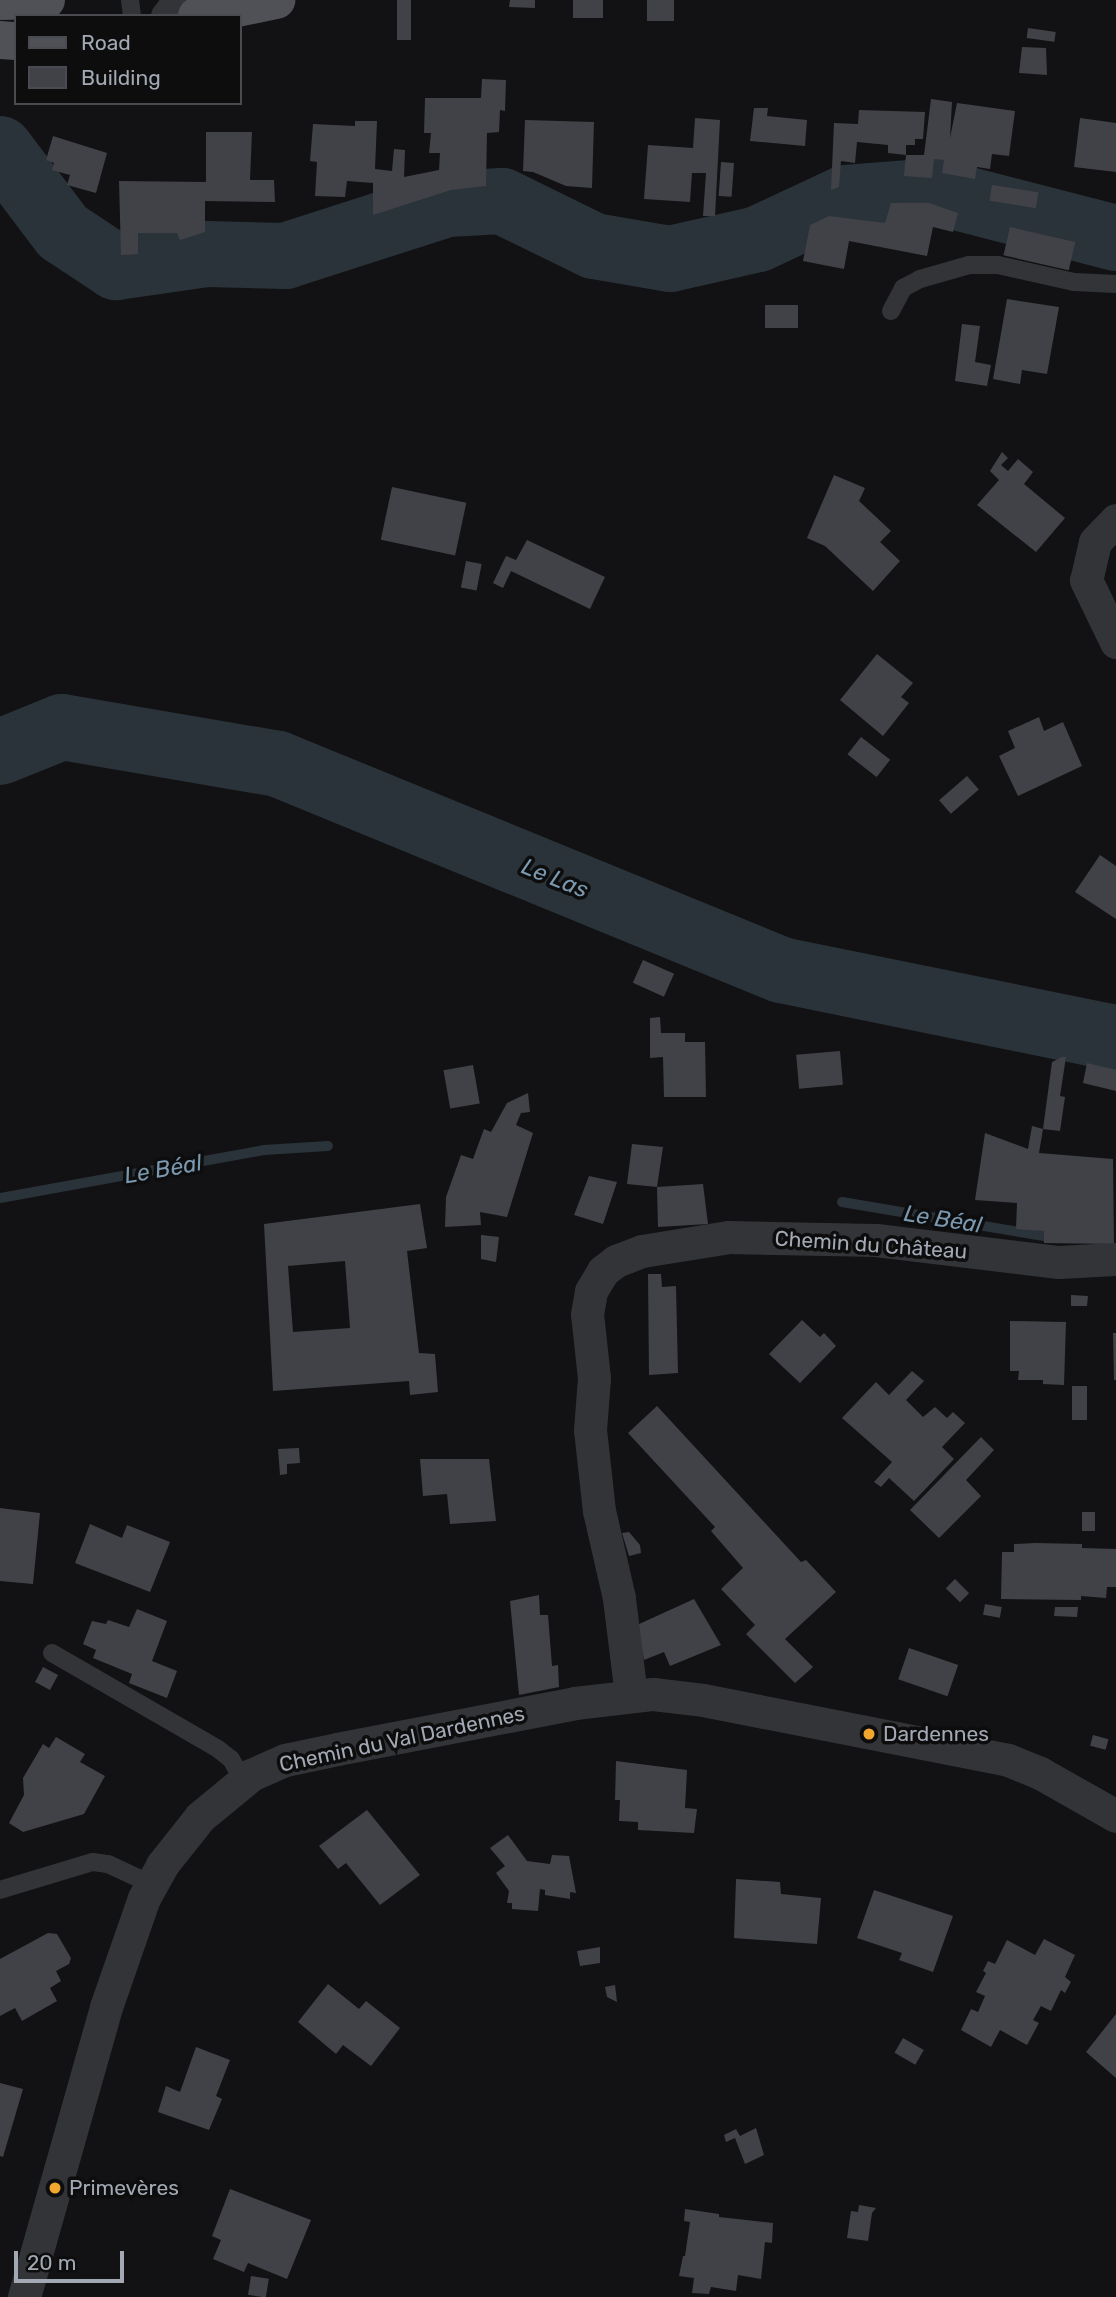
<!DOCTYPE html>
<meta charset="utf-8">
<style>
body{margin:0}
#map{position:relative;width:1116px;height:2297px;overflow:hidden;background:#121214;font-family:Rubik,sans-serif}
div>[style]{position:absolute}
[style*='--x']{left:calc(var(--x)*1px);top:calc(var(--y)*1px);width:calc(var(--w)*1px);rotate:calc(var(--a)*1deg)}
.stream>*{height:10px;margin:-5px;padding:0 5px;transform-origin:5px;border-radius:5px;background:#2a3339}
.river>*{height:66px;margin:-33px;padding:0 33px;transform-origin:33px;border-radius:33px;background:#2a3339}
.building>*{inset:0;background:#414247;transform-origin:0 0}
.lane>*{height:18px;margin:-9px;padding:0 9px;transform-origin:9px;border-radius:9px;background:#333438}
.street>*{height:33px;margin:-16.5px;padding:0 16.5px;transform-origin:16.5px;border-radius:16.5px;background:#333438}
.primary>*{height:38px;margin:-19px;padding:0 19px;transform-origin:19px;border-radius:19px;background:#4f5157}
.dots>*{width:19px;height:19px;translate:-50% -50%;box-sizing:border-box;border:4px solid #0d0d0e;border-radius:50%}
span{translate:-50% -50%;white-space:nowrap;text-align:center;line-height:1.15;-webkit-text-stroke:7px #0d0d0e;paint-order:stroke}
.street-label{font-size:21px;color:#a3a9b4}
.poi-label{font-size:21px;color:#a3a9b4}
.left{translate:0 -50%;text-align:left}
.water-label{font-size:23px;color:#7a99b0;font-style:italic}
.legend{position:absolute;left:14px;top:14px;width:228px;height:91px;box-sizing:border-box;background:#0d0d0e;border:2px solid #494b50;margin:0;padding:9px 12px;list-style:none;font-size:21px;color:#a3a9b4}
.legend li{display:flex;align-items:center;gap:14px;height:35px}
.legend b{width:35px;border:2px solid #494b50}
.scale{position:absolute;left:14px;top:2251px;width:110px;height:32px;box-sizing:border-box;border:4px solid #a3a9b4;border-top:0;padding-left:9px;font-size:21px;line-height:24px;white-space:nowrap;color:#a3a9b4;-webkit-text-stroke:5px #0d0d0e;paint-order:stroke}
</style>
<div id="map">
<div class="stream">
<i style="--x:0;--y:1198;--w:268;--a:-10.3"></i>
<i style="--x:264;--y:1150;--w:64;--a:-3.6"></i>
<i style="--x:842;--y:1202;--w:205;--a:9.6"></i>
</div>
<div class="river">
<i style="--x:0;--y:149;--w:104;--a:52.8"></i>
<i style="--x:63;--y:232;--w:64;--a:33.4"></i>
<i style="--x:116;--y:267;--w:91;--a:-8.2"></i>
<i style="--x:206;--y:254;--w:79;--a:1.5"></i>
<i style="--x:285;--y:256;--w:170;--a:-17.8"></i>
<i style="--x:447;--y:204;--w:55;--a:-3.1"></i>
<i style="--x:502;--y:201;--w:102;--a:26.1"></i>
<i style="--x:594;--y:246;--w:77;--a:9.7"></i>
<i style="--x:670;--y:259;--w:90;--a:-12.8"></i>
<i style="--x:758;--y:239;--w:97;--a:-25"></i>
<i style="--x:846;--y:198;--w:87;--a:-4.6"></i>
<i style="--x:933;--y:191;--w:189;--a:14.4"></i>
<i style="--x:0;--y:752;--w:67;--a:-22"></i>
<i style="--x:62;--y:727;--w:219;--a:9.7"></i>
<i style="--x:278;--y:764;--w:544;--a:22.27"></i>
<i style="--x:781;--y:970;--w:342;--a:11.5"></i>
</div>
<div class="building">
<i style="left:397px;top:0;width:14px;height:40px"></i>
<i style="clip-path:polygon(510px 0,535px 0,535px 8px,509px 7px)"></i>
<i style="left:573px;top:0;width:30px;height:18px"></i>
<i style="left:647px;top:0;width:27px;height:21px"></i>
<i style="left:1028px;top:28px;width:28px;height:10px;rotate:8deg"></i>
<i style="clip-path:polygon(1022px 47px,1046px 48px,1047px 75px,1019px 73px)"></i>
<i style="clip-path:polygon(482px 79px,506px 80px,505px 111px,500px 110px,499px 132px,487px 133px,486px 186px,451px 190px,373px 215px,373px 183px,347px 181px,345px 197px,315px 196px,317px 162px,310px 161px,313px 124px,355px 126px,355px 121px,377px 121px,375px 169px,392px 171px,394px 149px,405px 150px,404px 177px,439px 170px,440px 153px,429px 153px,431px 133px,424px 133px,425px 98px,481px 98px)"></i>
<i style="clip-path:polygon(931px 99px,952px 102px,950px 138px,957px 103px,1015px 111px,1009px 156px,992px 154px,990px 169px,977px 167px,975px 179px,942px 173px,944px 160px,934px 159px,932px 178px,904px 176px,906px 155px,924px 155px)"></i>
<i style="clip-path:polygon(754px 108px,768px 108px,767px 116px,807px 120px,805px 146px,750px 141px)"></i>
<i style="clip-path:polygon(859px 110px,925px 112px,923px 139px,915px 139px,915px 145px,906px 145px,906px 155px,888px 153px,888px 145px,857px 142px,855px 163px,841px 161px,839px 187px,831px 190px,834px 123px,858px 124px)"></i>
<i style="clip-path:polygon(695px 118px,720px 120px,715px 216px,703px 216px,706px 173px,692px 173px,690px 202px,644px 199px,648px 145px,693px 148px)"></i>
<i style="clip-path:polygon(1080px 118px,1116px 123px,1116px 172px,1074px 167px)"></i>
<i style="clip-path:polygon(525px 120px,594px 122px,592px 188px,566px 186px,533px 172px,523px 171px)"></i>
<i style="clip-path:polygon(206px 132px,252px 132px,250px 180px,274px 180px,275px 202px,205px 201px,205px 232px,180px 240px,177px 233px,138px 233px,138px 254px,121px 255px,119px 181px,206px 182px)"></i>
<i style="clip-path:polygon(53px 136px,107px 153px,96px 193px,67px 185px,70px 175px,52px 170px,54px 163px,46px 160px)"></i>
<i style="left:721px;top:162px;width:13px;height:34px;rotate:4deg"></i>
<i style="left:992px;top:185px;width:47px;height:16px;rotate:9deg"></i>
<i style="clip-path:polygon(891px 203px,929px 203px,958px 213px,953px 232px,933px 227px,927px 256px,849px 241px,844px 269px,803px 261px,810px 225px,829px 216px,885px 223px)"></i>
<i style="left:1010px;top:227px;width:67px;height:29px;rotate:13deg"></i>
<i style="clip-path:polygon(1007px 299px,1059px 307px,1047px 374px,1022px 370px,1020px 384px,993px 379px)"></i>
<i style="left:765px;top:305px;width:33px;height:23px"></i>
<i style="clip-path:polygon(962px 324px,980px 326px,975px 362px,991px 365px,987px 386px,955px 381px)"></i>
<i style="clip-path:polygon(1002px 452px,1008px 458px,1001px 465px,1008px 471px,1018px 459px,1033px 472px,1024px 484px,1065px 518px,1036px 552px,977px 505px,999px 480px,990px 471px)"></i>
<i style="clip-path:polygon(834px 475px,865px 488px,859px 501px,891px 531px,880px 542px,900px 561px,873px 591px,825px 546px,807px 538px)"></i>
<i style="left:392px;top:487px;width:76px;height:54px;rotate:12deg"></i>
<i style="clip-path:polygon(527px 540px,605px 577px,590px 609px,511px 571px,503px 588px,493px 583px,506px 556px,516px 560px)"></i>
<i style="left:466px;top:561px;width:16px;height:27px;rotate:11deg"></i>
<i style="clip-path:polygon(877px 654px,913px 683px,901px 697px,909px 703px,883px 736px,840px 700px)"></i>
<i style="clip-path:polygon(1039px 717px,1044px 731px,1063px 722px,1082px 766px,1018px 796px,999px 756px,1015px 748px,1008px 731px)"></i>
<i style="left:861px;top:737px;width:37px;height:22px;rotate:38deg"></i>
<i style="left:967px;top:776px;width:18px;height:37px;rotate:49deg"></i>
<i style="clip-path:polygon(1100px 855px,1116px 866px,1116px 919px,1075px 892px)"></i>
<i style="left:643px;top:960px;width:34px;height:25px;rotate:24deg"></i>
<i style="clip-path:polygon(660px 1017px,661px 1033px,685px 1033px,685px 1042px,705px 1042px,706px 1097px,664px 1097px,663px 1057px,650px 1058px,650px 1018px)"></i>
<i style="left:840px;top:1051px;width:34px;height:44px;rotate:85deg"></i>
<i style="clip-path:polygon(1062px 1057px,1066px 1057px,1060px 1096px,1065px 1097px,1060px 1131px,1043px 1129px,1052px 1062px)"></i>
<i style="clip-path:polygon(1087px 1063px,1116px 1070px,1116px 1091px,1083px 1083px)"></i>
<i style="left:473px;top:1065px;width:39px;height:30px;rotate:80deg"></i>
<i style="clip-path:polygon(528px 1093px,530px 1112px,521px 1113px,516px 1125px,533px 1133px,507px 1217px,480px 1212px,481px 1225px,445px 1227px,446px 1197px,461px 1155px,473px 1159px,484px 1129px,491px 1132px,507px 1103px)"></i>
<i style="clip-path:polygon(1032px 1126px,1043px 1129px,1039px 1153px,1113px 1159px,1114px 1244px,1044px 1243px,1044px 1231px,1016px 1229px,1017px 1203px,975px 1200px,985px 1133px,1028px 1149px)"></i>
<i style="clip-path:polygon(632px 1144px,663px 1147px,657px 1187px,703px 1184px,708px 1224px,658px 1227px,657px 1187px,627px 1184px)"></i>
<i style="clip-path:polygon(589px 1176px,617px 1182px,603px 1224px,574px 1215px)"></i>
<i style="clip-path:polygon(evenodd,420px 1204px,427px 1248px,407px 1251px,419px 1353px,435px 1354px,438px 1392px,410px 1395px,409px 1381px,273px 1391px,264px 1224px,420px 1204px,345px 1261px,350px 1328px,293px 1332px,288px 1266px,345px 1261px)"></i>
<i style="clip-path:polygon(481px 1235px,499px 1237px,496px 1262px,481px 1259px)"></i>
<i style="clip-path:polygon(648px 1274px,661px 1274px,662px 1287px,676px 1286px,678px 1373px,649px 1375px)"></i>
<i style="clip-path:polygon(1071px 1295px,1088px 1296px,1087px 1306px,1071px 1306px)"></i>
<i style="clip-path:polygon(802px 1320px,820px 1337px,824px 1333px,836px 1346px,800px 1383px,769px 1354px)"></i>
<i style="clip-path:polygon(1010px 1321px,1066px 1322px,1064px 1385px,1043px 1384px,1043px 1380px,1018px 1380px,1019px 1371px,1010px 1371px)"></i>
<i style="clip-path:polygon(1113px 1333px,1116px 1333px,1116px 1380px,1114px 1380px)"></i>
<i style="clip-path:polygon(912px 1371px,924px 1381px,906px 1400px,923px 1417px,935px 1407px,947px 1418px,953px 1412px,965px 1423px,942px 1447px,954px 1459px,914px 1501px,889px 1478px,881px 1487px,874px 1482px,892px 1462px,842px 1418px,876px 1382px,889px 1395px)"></i>
<i style="left:1072px;top:1386px;width:15px;height:34px"></i>
<i style="clip-path:polygon(657px 1406px,801px 1562px,806px 1560px,836px 1592px,785px 1639px,813px 1667px,795px 1683px,746px 1634px,755px 1625px,721px 1589px,743px 1568px,711px 1531px,715px 1527px,628px 1433px)"></i>
<i style="clip-path:polygon(981px 1437px,994px 1450px,966px 1480px,981px 1496px,939px 1538px,910px 1510px)"></i>
<i style="clip-path:polygon(299px 1448px,300px 1463px,287px 1464px,287px 1474px,280px 1475px,278px 1449px)"></i>
<i style="clip-path:polygon(420px 1459px,489px 1459px,496px 1521px,450px 1524px,447px 1494px,423px 1496px)"></i>
<i style="clip-path:polygon(0 1508px,40px 1513px,33px 1584px,0 1581px)"></i>
<i style="left:1082px;top:1512px;width:13px;height:19px"></i>
<i style="clip-path:polygon(90px 1524px,122px 1538px,127px 1525px,170px 1542px,150px 1592px,75px 1563px)"></i>
<i style="clip-path:polygon(629px 1532px,640px 1545px,641px 1553px,629px 1556px,622px 1533px)"></i>
<i style="clip-path:polygon(1035px 1543px,1082px 1544px,1082px 1548px,1116px 1549px,1116px 1587px,1107px 1587px,1106px 1598px,1081px 1596px,1081px 1600px,1001px 1599px,1002px 1552px,1014px 1552px,1014px 1544px)"></i>
<i style="left:955px;top:1579px;width:20px;height:13px;rotate:45deg"></i>
<i style="clip-path:polygon(539px 1595px,540px 1615px,548px 1615px,552px 1666px,558px 1665px,559px 1687px,519px 1695px,510px 1601px)"></i>
<i style="clip-path:polygon(694px 1599px,721px 1645px,670px 1666px,664px 1652px,644px 1660px,637px 1625px)"></i>
<i style="left:985px;top:1604px;width:17px;height:11px;rotate:10deg"></i>
<i style="clip-path:polygon(1055px 1607px,1078px 1607px,1077px 1617px,1054px 1616px)"></i>
<i style="clip-path:polygon(137px 1609px,167px 1621px,152px 1661px,177px 1671px,167px 1698px,129px 1683px,132px 1674px,93px 1658px,96px 1650px,83px 1644px,92px 1621px,106px 1624px,108px 1620px,129px 1627px)"></i>
<i style="left:909px;top:1648px;width:52px;height:33px;rotate:19deg"></i>
<i style="left:43px;top:1667px;width:17px;height:17px;rotate:28deg"></i>
<i style="left:1093px;top:1735px;width:16px;height:11px;rotate:15deg"></i>
<i style="clip-path:polygon(56px 1737px,85px 1754px,80px 1762px,105px 1776px,84px 1814px,23px 1832px,9px 1823px,24px 1795px,23px 1778px,43px 1744px,49px 1748px)"></i>
<i style="clip-path:polygon(616px 1761px,687px 1770px,685px 1808px,697px 1809px,694px 1833px,638px 1830px,638px 1822px,619px 1821px,620px 1800px,615px 1800px)"></i>
<i style="clip-path:polygon(367px 1810px,420px 1875px,380px 1905px,346px 1863px,338px 1869px,319px 1846px)"></i>
<i style="clip-path:polygon(508px 1835px,527px 1861px,550px 1864px,552px 1855px,569px 1856px,576px 1893px,570px 1892px,570px 1899px,545px 1895px,545px 1890px,540px 1889px,538px 1911px,512px 1909px,512px 1903px,507px 1903px,509px 1891px,496px 1873px,505px 1866px,490px 1848px)"></i>
<i style="clip-path:polygon(736px 1879px,780px 1882px,781px 1894px,821px 1898px,817px 1944px,734px 1938px)"></i>
<i style="clip-path:polygon(874px 1890px,953px 1916px,933px 1972px,899px 1960px,902px 1953px,857px 1938px)"></i>
<i style="clip-path:polygon(48px 1933px,57px 1934px,71px 1958px,69px 1964px,56px 1971px,61px 1981px,50px 1988px,57px 2001px,22px 2021px,15px 2008px,0 2016px,0 1959px)"></i>
<i style="clip-path:polygon(1044px 1939px,1075px 1955px,1065px 1977px,1071px 1982px,1065px 1993px,1061px 1990px,1051px 2011px,1041px 2006px,1033px 2020px,1039px 2023px,1027px 2045px,1000px 2030px,991px 2047px,961px 2030px,971px 2009px,978px 2012px,985px 1996px,976px 1992px,986px 1973px,983px 1971px,988px 1961px,995px 1964px,1007px 1940px,1035px 1955px)"></i>
<i style="clip-path:polygon(600px 1947px,600px 1963px,580px 1966px,577px 1951px)"></i>
<i style="clip-path:polygon(328px 1984px,359px 2009px,366px 2001px,400px 2028px,371px 2066px,343px 2045px,336px 2054px,298px 2022px)"></i>
<i style="clip-path:polygon(615px 1985px,617px 2002px,607px 1997px,605px 1987px)"></i>
<i style="clip-path:polygon(1116px 2014px,1116px 2078px,1086px 2052px)"></i>
<i style="left:903px;top:2038px;width:24px;height:17px;rotate:30deg"></i>
<i style="clip-path:polygon(196px 2047px,230px 2060px,216px 2096px,222px 2099px,209px 2130px,158px 2112px,166px 2086px,180px 2092px)"></i>
<i style="clip-path:polygon(0 2083px,23px 2089px,3px 2157px,0 2156px)"></i>
<i style="clip-path:polygon(756px 2128px,764px 2155px,745px 2164px,735px 2138px,726px 2142px,724px 2135px,736px 2129px,740px 2136px)"></i>
<i style="clip-path:polygon(230px 2189px,311px 2220px,287px 2279px,248px 2263px,244px 2272px,213px 2259px,221px 2240px,212px 2236px)"></i>
<i style="clip-path:polygon(859px 2205px,876px 2208px,872px 2213px,868px 2241px,847px 2238px,851px 2211px,858px 2212px)"></i>
<i style="clip-path:polygon(685px 2209px,719px 2214px,719px 2217px,773px 2223px,772px 2243px,765px 2242px,761px 2279px,738px 2275px,736px 2291px,711px 2287px,709px 2294px,692px 2293px,694px 2278px,679px 2276px,683px 2256px,685px 2256px,690px 2222px,684px 2221px)"></i>
<i style="left:251px;top:2276px;width:18px;height:19px;rotate:9deg"></i>
</div>
<div class="lane">
<i style="--x:130;--y:0;--w:16;--a:83"></i>
<i style="--x:891;--y:311;--w:26;--a:-62"></i>
<i style="--x:903;--y:288;--w:19;--a:-28"></i>
<i style="--x:920;--y:279;--w:51;--a:-15.9"></i>
<i style="--x:969;--y:265;--w:29;--a:0"></i>
<i style="--x:998;--y:265;--w:78;--a:12.6"></i>
<i style="--x:1074;--y:282;--w:42;--a:2.7"></i>
<i style="--x:52;--y:1653;--w:192;--a:30"></i>
<i style="--x:218;--y:1749;--w:16;--a:38"></i>
<i style="--x:231;--y:1759;--w:25;--a:61"></i>
<i style="--x:0;--y:1890;--w:97;--a:-16.8"></i>
<i style="--x:93;--y:1862;--w:15;--a:8"></i>
<i style="--x:108;--y:1864;--w:47;--a:24.9"></i>
</div>
<div class="street">
<i style="--x:167;--y:16;--w:8;--a:-50"></i>
<i style="--x:172;--y:10;--w:24;--a:-24"></i>
<i style="--x:1116;--y:520;--w:30;--a:134"></i>
<i style="--x:1095;--y:542;--w:39;--a:103"></i>
<i style="--x:1086;--y:580;--w:69;--a:64.2"></i>
<i style="--x:631;--y:1695;--w:98;--a:-97.1"></i>
<i style="--x:619;--y:1598;--w:89;--a:-102.9"></i>
<i style="--x:599;--y:1511;--w:81;--a:-96.3"></i>
<i style="--x:590;--y:1430;--w:52;--a:-85.6"></i>
<i style="--x:594;--y:1378;--w:64;--a:-96.2"></i>
<i style="--x:587;--y:1314;--w:23;--a:-80"></i>
<i style="--x:591;--y:1291;--w:23;--a:-59"></i>
<i style="--x:603;--y:1271;--w:16;--a:-38"></i>
<i style="--x:616;--y:1261;--w:28;--a:-21"></i>
<i style="--x:642;--y:1251;--w:87;--a:-9.2"></i>
<i style="--x:728;--y:1237;--w:148;--a:1.2"></i>
<i style="--x:876;--y:1240;--w:184;--a:6.9"></i>
<i style="--x:1059;--y:1262;--w:57;--a:-3"></i>
<i style="--x:24;--y:2297;--w:301;--a:-74.2"></i>
<i style="--x:106;--y:2007;--w:115;--a:-70.8"></i>
<i style="--x:144;--y:1898;--w:38;--a:-61"></i>
<i style="--x:162;--y:1865;--w:61;--a:-51.6"></i>
<i style="--x:200;--y:1817;--w:66;--a:-39.5"></i>
<i style="--x:251;--y:1775;--w:37;--a:-24"></i>
<i style="--x:285;--y:1760;--w:53;--a:-11.9"></i>
<i style="--x:337;--y:1749;--w:242;--a:-10.9"></i>
<i style="--x:575;--y:1703;--w:79;--a:-6.6"></i>
<i style="--x:653;--y:1694;--w:50;--a:6.8"></i>
<i style="--x:703;--y:1700;--w:311;--a:11.1"></i>
<i style="--x:1008;--y:1760;--w:35;--a:22"></i>
<i style="--x:1040;--y:1773;--w:87;--a:29.5"></i>
</div>
<div class="primary">
<i style="--x:0;--y:1;--w:46;--a:-1.2"></i>
<i style="--x:197;--y:16;--w:81;--a:-11.4"></i>
<i style="--x:0;--y:40;--w:16;--a:4"></i>
</div>
<div class="dots">
<i style="left:869px;top:1734px;background:#f1a72d"></i>
<i style="left:55px;top:2188px;background:#f1a72d"></i>
</div>
<div class="street-label">
<span style="left:871px;top:1245px;rotate:4deg">Chemin du Château</span>
<span style="left:402px;top:1739px;rotate:-12deg">Chemin du Val Dardennes</span>
</div>
<div class="poi-label">
<span class="left" style="left:883px;top:1734px">Dardennes</span>
<span class="left" style="left:69px;top:2188px">Primevères</span>
</div>
<div class="water-label">
<span style="left:555px;top:878px;rotate:22deg">Le Las</span>
<span style="left:163px;top:1169px;rotate:-10deg">Le Béal</span>
<span style="left:943px;top:1219px;rotate:9deg">Le Béal</span>
</div>
<ul class="legend">
<li><b style="height:9px;background:#4f5157"></b>Road</li>
<li><b style="height:19px;background:#414247"></b>Building</li>
</ul>
<div class="scale">20 m</div>
</div>
